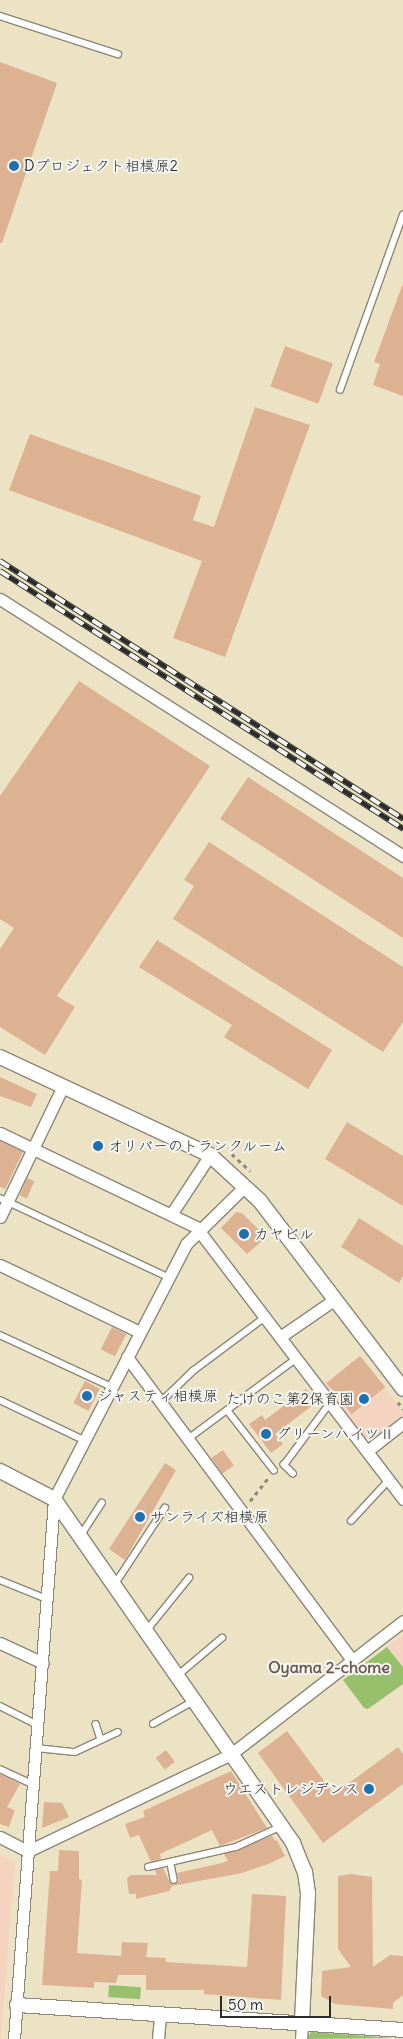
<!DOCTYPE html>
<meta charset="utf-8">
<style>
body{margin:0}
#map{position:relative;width:403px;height:2039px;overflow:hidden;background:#ece3c5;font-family:Delius,"Klee One",sans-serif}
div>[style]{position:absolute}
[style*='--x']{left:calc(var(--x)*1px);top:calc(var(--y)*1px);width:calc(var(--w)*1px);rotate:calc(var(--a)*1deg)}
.built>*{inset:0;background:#f4d3c1}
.green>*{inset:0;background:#97c06d;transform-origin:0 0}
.building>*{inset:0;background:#ddb292;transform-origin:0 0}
.path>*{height:2.5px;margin-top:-1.25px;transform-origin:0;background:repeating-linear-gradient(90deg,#8c8778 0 4px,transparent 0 8px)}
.roads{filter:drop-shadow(1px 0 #8c8778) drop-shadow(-1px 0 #8c8778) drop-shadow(0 1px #8c8778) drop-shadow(0 -1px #8c8778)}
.service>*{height:5.5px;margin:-2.75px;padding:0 2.75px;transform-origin:2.75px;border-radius:2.75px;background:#fff}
.minor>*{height:11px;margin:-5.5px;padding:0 5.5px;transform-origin:5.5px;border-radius:5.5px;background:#fff}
.tertiary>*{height:14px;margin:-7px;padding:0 7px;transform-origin:7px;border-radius:7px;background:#fff}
.rail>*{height:5.5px;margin-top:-2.75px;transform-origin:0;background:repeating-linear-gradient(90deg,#f6f6f2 0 11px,#2b2b2b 0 22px);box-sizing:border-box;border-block:1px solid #2b2b2b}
.dots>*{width:14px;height:14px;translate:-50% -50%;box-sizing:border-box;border:2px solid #f6f6f2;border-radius:50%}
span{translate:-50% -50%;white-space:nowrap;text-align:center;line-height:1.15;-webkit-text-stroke:4px #f6f6f2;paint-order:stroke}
.poi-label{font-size:15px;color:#2b2b2b}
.left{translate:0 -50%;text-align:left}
.right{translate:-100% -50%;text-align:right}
.neighbourhood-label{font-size:16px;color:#695a4f;font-weight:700}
.scale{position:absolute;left:220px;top:1996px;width:111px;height:22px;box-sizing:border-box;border:2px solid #2b2b2b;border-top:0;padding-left:6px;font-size:15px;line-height:18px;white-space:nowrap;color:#2b2b2b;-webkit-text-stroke:4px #f6f6f2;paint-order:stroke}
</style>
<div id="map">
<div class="built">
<i style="clip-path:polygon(360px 1356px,403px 1411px,403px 1415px,372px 1439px,365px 1439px,323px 1384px)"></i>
<i style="clip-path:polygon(403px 1635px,403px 1665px,388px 1646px)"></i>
<i style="clip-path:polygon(0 1855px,15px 1862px,1px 2039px,0 2039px)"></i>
</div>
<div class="green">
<i style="clip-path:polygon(387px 1647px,403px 1667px,403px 1684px,368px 1709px,364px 1708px,343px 1680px)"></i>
<i style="left:109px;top:1985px;width:32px;height:12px;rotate:4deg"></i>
<i style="clip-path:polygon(311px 2032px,394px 2038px,395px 2038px,307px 2039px)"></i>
</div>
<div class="building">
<i style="clip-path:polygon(0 62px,57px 83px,2px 243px,0 243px)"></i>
<i style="clip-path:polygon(402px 286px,403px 286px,403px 396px,373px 385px,380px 364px,374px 362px)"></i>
<i style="left:285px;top:346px;width:51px;height:43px;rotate:20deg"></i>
<i style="clip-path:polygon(255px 407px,310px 425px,225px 657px,173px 638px,202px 561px,9px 490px,30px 434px,201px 496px,193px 520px,214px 527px)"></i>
<i style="clip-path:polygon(79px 681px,210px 766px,57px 996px,75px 1007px,45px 1055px,0 1027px,0 949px,14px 928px,0 919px,0 796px)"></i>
<i style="clip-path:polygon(248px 777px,403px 878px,403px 938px,220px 819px)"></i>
<i style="clip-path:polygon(209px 842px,403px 967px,403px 1022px,383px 1052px,173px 919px,194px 886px,184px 880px)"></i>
<i style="clip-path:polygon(157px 940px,332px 1050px,308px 1089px,224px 1037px,232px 1025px,139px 967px)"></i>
<i style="clip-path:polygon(0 1077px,37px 1094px,31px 1107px,0 1096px)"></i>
<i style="clip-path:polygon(347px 1122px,403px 1156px,403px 1206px,325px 1159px)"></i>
<i style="clip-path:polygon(0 1141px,23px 1152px,5px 1189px,0 1187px)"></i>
<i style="left:27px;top:1178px;width:8px;height:19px;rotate:23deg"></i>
<i style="clip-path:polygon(236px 1212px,242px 1213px,262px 1233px,263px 1240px,247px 1254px,221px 1228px)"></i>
<i style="clip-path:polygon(359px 1218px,403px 1246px,403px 1276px,399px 1283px,341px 1247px)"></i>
<i style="left:112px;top:1327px;width:16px;height:25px;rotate:27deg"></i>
<i style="left:360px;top:1356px;width:40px;height:43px;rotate:51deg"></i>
<i style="left:85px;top:1381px;width:17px;height:25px;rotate:28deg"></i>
<i style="clip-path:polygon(306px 1389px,317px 1402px,275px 1434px,283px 1444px,271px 1453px,249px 1424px,262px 1415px,265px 1420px)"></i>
<i style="left:223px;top:1450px;width:19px;height:14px;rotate:55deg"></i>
<i style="clip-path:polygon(165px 1463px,176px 1470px,125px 1560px,109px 1549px)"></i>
<i style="clip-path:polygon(287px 1731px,334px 1794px,398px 1747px,403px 1754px,403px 1784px,323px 1843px,258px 1753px)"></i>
<i style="left:166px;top:1750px;width:15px;height:13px;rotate:53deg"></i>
<i style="clip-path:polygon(231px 1771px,267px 1828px,220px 1846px,212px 1830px,160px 1854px,161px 1859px,151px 1862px,139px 1835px,130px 1838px,125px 1824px,145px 1817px,143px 1811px)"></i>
<i style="clip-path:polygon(0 1774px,20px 1784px,7px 1807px,15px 1810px,9px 1827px,0 1824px)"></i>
<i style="clip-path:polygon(44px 1802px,62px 1803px,69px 1817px,42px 1828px)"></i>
<i style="clip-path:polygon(272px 1836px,275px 1841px,277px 1840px,285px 1856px,271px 1863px,242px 1873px,172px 1886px,169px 1891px,136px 1899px,136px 1894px,129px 1894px,127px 1878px,131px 1875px,157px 1875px,155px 1870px,163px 1868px,170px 1883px,175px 1884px,179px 1881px,177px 1873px,222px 1863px,228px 1861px,224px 1854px)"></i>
<i style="clip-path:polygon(59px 1850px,79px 1851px,79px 1879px,82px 1880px,77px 1953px,121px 1956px,122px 1942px,148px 1943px,146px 1957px,166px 1958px,166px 1962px,247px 1967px,252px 1894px,286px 1896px,281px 2000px,204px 1994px,204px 1990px,146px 1990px,146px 1975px,118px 1975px,116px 1983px,94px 1982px,94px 1988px,42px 1985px,50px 1871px,58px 1871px)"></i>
<i style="clip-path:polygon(351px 1874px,372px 1877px,373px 1967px,390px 1955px,403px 1956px,403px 1995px,393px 2003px,393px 2009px,335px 2004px,321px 1996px,322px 1971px,351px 1967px,338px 1949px,338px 1876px)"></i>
</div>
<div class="path">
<i style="--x:232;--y:1154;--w:25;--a:43"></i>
<i style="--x:398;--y:1402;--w:9;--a:54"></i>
<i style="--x:250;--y:1501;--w:29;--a:-52"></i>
</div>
<div class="roads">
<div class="service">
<i style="--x:0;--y:16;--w:124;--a:17.9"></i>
<i style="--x:340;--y:390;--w:186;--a:-70.2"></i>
<i style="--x:0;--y:1198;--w:186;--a:25.2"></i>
<i style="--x:0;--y:1335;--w:123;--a:24.9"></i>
<i style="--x:0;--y:1400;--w:93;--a:25.5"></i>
<i style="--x:161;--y:1402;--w:45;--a:-44.1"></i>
<i style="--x:193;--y:1371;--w:89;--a:-36.7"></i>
<i style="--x:228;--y:1411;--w:75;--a:52.1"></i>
<i style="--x:188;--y:1439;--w:136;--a:-36.6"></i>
<i style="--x:293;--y:1474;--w:13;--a:-135"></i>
<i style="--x:284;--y:1465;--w:77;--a:-53.4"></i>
<i style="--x:351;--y:1521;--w:56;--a:-47.2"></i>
<i style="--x:81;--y:1535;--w:38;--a:-57"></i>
<i style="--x:0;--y:1580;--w:51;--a:22"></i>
<i style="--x:115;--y:1584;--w:91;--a:-56.7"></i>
<i style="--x:147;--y:1630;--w:67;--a:-51.1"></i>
<i style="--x:177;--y:1676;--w:59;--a:-40.2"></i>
<i style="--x:0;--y:1706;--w:42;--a:26.6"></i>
<i style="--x:96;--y:1724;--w:16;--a:72"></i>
<i style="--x:153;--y:1724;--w:47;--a:-29.3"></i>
<i style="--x:36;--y:1748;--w:39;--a:6"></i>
<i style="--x:75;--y:1752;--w:47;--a:-24.9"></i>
<i style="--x:0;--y:1769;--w:38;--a:25"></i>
<i style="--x:171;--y:1864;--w:16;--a:79"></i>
<i style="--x:148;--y:1867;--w:90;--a:-12.8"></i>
<i style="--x:236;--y:1847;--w:51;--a:-24.5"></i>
</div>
<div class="minor">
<i style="--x:0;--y:599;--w:478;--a:32.5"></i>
<i style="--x:0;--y:1133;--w:217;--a:25.6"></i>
<i style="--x:196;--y:1227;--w:342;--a:52.7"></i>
<i style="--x:172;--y:1213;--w:69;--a:-56.8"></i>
<i style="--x:0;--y:1217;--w:145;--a:-64.3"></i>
<i style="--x:0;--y:1265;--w:155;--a:25.6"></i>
<i style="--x:280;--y:1337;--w:67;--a:-34.6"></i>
<i style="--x:127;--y:1357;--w:377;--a:53.4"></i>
<i style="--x:367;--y:1451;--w:46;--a:-37.9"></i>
<i style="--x:0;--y:1643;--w:47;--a:24.9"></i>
<i style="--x:0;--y:1837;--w:31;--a:27"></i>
<i style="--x:28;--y:1851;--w:225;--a:-25.5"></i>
<i style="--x:231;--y:1754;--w:217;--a:-37.7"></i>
<i style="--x:14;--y:2039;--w:541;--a:-85.76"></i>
<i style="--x:54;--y:1499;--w:287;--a:-62.6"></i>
<i style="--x:186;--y:1244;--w:83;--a:-44.5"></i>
<i style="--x:158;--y:2039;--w:24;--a:-85"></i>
<i style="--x:301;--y:2039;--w:16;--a:-86"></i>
</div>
<div class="tertiary">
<i style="--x:0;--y:1057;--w:232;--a:25"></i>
<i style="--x:210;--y:1155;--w:68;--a:42.6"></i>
<i style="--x:260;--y:1201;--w:236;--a:52.7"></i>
<i style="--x:0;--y:1471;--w:61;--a:27.4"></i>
<i style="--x:54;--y:1499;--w:419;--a:55.2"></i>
<i style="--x:293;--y:1843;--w:31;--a:68"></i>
<i style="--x:305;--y:1872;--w:22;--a:82"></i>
<i style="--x:308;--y:1894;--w:129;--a:92.7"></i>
<i style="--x:17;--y:2005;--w:387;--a:3.7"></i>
</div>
</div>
<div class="rail">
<i style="--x:0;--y:561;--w:479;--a:32.6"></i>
<i style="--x:0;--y:571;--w:479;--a:32.6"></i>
</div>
<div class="dots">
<i style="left:14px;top:166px;background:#1f6fb2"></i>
<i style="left:98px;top:1146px;background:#1f6fb2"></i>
<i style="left:244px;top:1234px;background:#1f6fb2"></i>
<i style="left:87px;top:1396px;background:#1f6fb2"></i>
<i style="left:364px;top:1399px;background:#1f6fb2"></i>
<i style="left:266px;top:1434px;background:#1f6fb2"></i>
<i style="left:140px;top:1517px;background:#1f6fb2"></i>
<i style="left:369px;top:1789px;background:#1f6fb2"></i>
</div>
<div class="poi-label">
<span class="left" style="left:24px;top:166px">Dプロジェクト相模原2</span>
<span class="left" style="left:108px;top:1146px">オリバーのトランクルーム</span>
<span class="left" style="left:254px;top:1234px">カヤビル</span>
<span class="left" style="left:97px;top:1396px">ジャスティ相模原</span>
<span class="right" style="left:354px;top:1399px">たけのこ第2保育園</span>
<span class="left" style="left:276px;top:1434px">グリーンハイツⅡ</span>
<span class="left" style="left:150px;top:1517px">サンライズ相模原</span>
<span class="right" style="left:359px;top:1789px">ウエストレジデンス</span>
</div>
<div class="neighbourhood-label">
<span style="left:329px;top:1667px">Oyama 2-chome</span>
</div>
<div class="scale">50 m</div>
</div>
